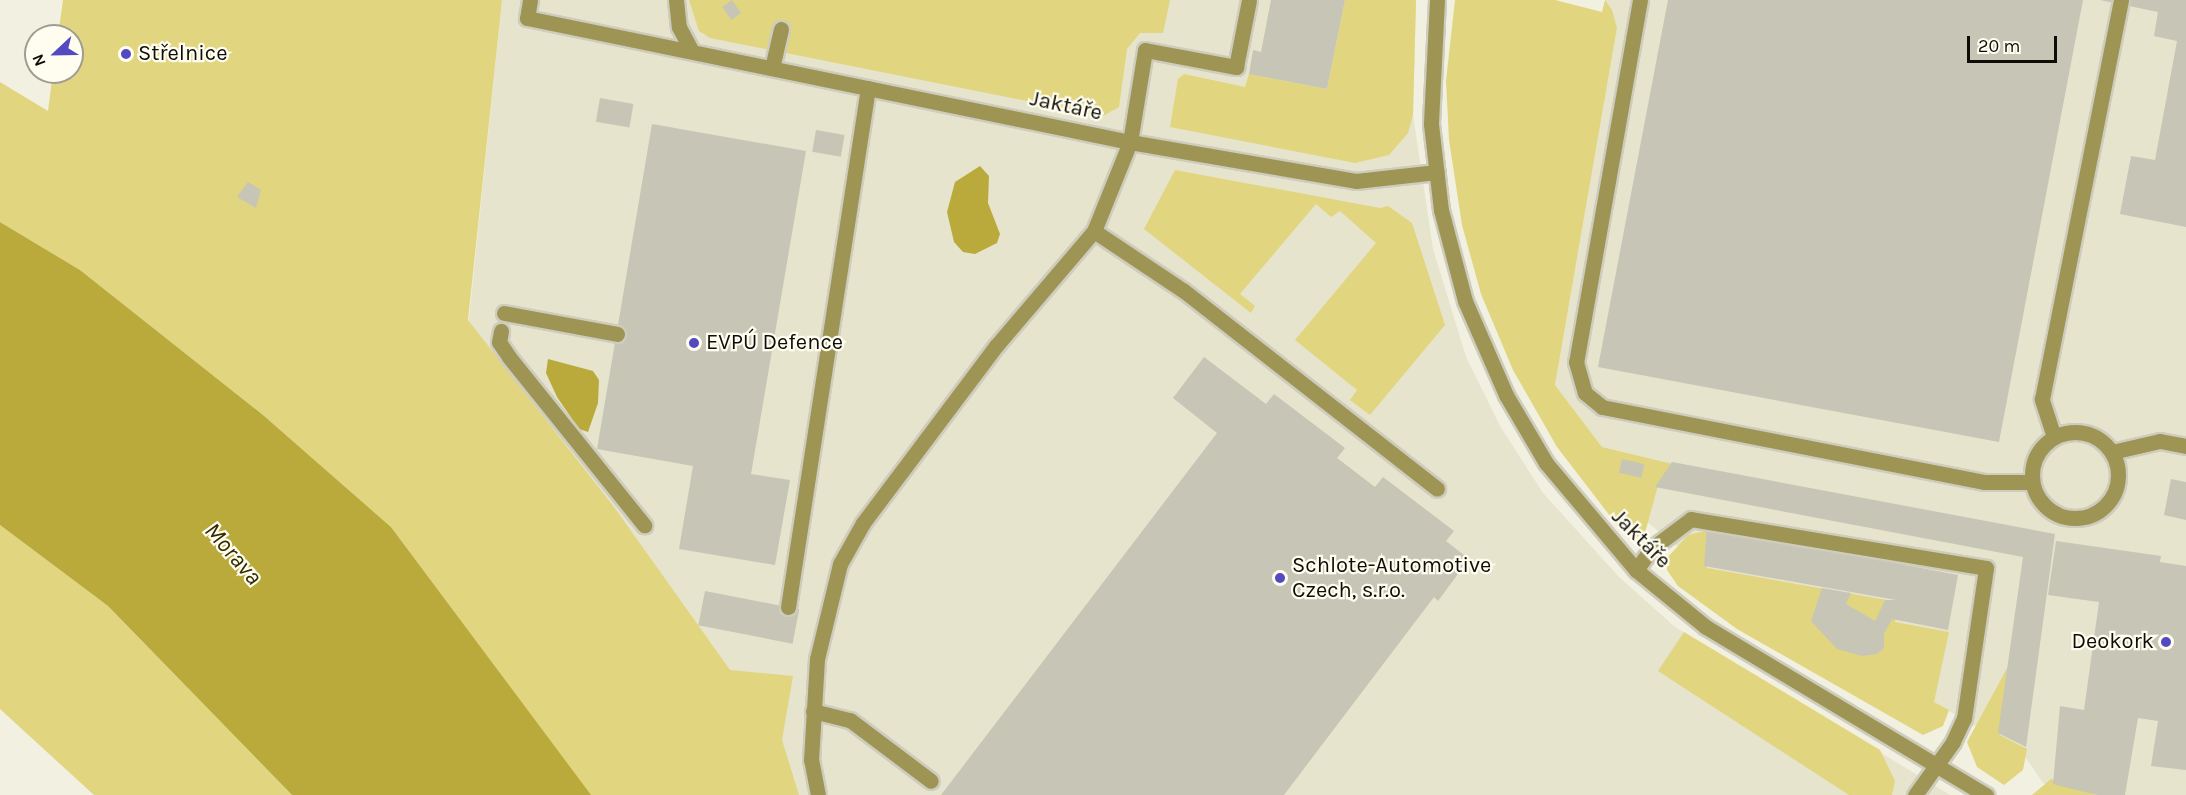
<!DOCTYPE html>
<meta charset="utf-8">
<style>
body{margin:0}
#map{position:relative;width:2186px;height:795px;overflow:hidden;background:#f2f0e0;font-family:Karla,sans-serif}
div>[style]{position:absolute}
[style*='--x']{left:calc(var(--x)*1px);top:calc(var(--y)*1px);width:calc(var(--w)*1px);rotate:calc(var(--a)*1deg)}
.built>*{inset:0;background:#e6e4cc}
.green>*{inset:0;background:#e1d57f}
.water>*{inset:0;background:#baaa3b}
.building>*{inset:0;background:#c7c5b6;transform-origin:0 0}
.roads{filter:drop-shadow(2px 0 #ceccbd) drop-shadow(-2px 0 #ceccbd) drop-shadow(0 2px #ceccbd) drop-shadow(0 -2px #ceccbd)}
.minor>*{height:15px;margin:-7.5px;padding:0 7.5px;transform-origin:7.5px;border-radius:7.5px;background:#9e9555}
.minor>.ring{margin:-7.5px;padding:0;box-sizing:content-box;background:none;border:15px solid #9e9555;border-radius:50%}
.dots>*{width:16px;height:16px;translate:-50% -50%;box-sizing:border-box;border:3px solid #fffdf0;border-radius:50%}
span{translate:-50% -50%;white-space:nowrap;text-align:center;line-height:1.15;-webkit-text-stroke:4.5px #fffdf0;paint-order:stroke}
.poi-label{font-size:22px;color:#0e0d08}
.left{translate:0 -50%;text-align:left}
.right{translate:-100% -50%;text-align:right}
.street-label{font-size:22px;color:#0e0d08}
.water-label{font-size:24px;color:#332c00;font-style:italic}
.north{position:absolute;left:24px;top:24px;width:60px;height:60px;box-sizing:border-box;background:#fffdf0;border:2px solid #9f9d93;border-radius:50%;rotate:248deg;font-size:16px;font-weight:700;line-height:24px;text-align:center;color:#0e0d08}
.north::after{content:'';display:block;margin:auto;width:21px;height:27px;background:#5349c0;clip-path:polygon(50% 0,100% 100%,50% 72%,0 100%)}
.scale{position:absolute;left:1967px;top:36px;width:90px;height:27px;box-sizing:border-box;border:3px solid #0e0d08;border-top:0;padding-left:8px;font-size:18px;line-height:21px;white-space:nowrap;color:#0e0d08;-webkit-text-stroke:4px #fffdf0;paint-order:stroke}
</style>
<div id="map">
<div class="built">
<i style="clip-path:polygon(502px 0,1416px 0,1413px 115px,1433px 249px,1466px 357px,1500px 426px,1543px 493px,1619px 577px,1675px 627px,1950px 795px,745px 795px,453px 403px,469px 319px)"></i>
<i style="clip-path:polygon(1605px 0,2186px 0,2186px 795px,2069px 795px,2043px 783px,2026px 758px,2014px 749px,1700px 565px,1646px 521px,1653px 495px,1673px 464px,1602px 447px,1555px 385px,1617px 28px)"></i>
</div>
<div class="green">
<i style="clip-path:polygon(63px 0,502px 0,468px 320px,614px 507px,730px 670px,793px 676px,782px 740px,799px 795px,590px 795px,391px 527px,263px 415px,80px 270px,0 222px,0 82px,48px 111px,53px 72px,72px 72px,72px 36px,58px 36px)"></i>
<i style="clip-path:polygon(689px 0,1170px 0,1163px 33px,1140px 33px,1127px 49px,1119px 107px,1103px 116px,710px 38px,699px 31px)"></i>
<i style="clip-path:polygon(1345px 0,1416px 0,1413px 115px,1408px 133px,1389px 155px,1355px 163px,1170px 127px,1178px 79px,1184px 74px,1245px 87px,1249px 74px,1327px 89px)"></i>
<i style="clip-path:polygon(1455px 0,1555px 0,1602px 12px,1605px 0,1612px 10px,1617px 28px,1555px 385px,1602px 447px,1673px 464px,1657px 489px,1645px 533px,1635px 538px,1617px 525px,1557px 447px,1513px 370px,1481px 294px,1462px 225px,1449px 140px,1446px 81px)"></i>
<i style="clip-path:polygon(1175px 170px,1380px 208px,1388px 206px,1412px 223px,1445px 325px,1370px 415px,1350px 400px,1357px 390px,1295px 340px,1376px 243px,1340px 211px,1331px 217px,1316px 204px,1240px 294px,1255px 306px,1251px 313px,1144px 229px)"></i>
<i style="clip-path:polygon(0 525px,108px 606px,292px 795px,94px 795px,0 709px)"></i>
<i style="clip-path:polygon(1709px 530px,1707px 568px,1898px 602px,1895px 622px,1949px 632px,1934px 702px,1949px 710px,1943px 726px,1923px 735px,1737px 629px,1678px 586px,1667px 570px,1667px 558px,1688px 535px)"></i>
<i style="clip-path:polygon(1684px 632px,1880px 750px,1895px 781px,1892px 795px,1849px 795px,1658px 671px)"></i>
<i style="clip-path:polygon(2011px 661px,2000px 735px,2027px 749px,2023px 770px,2004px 785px,1977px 767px,1967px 742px)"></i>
<i style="clip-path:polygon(2051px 779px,2096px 795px,2032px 795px)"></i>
</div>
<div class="water">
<i style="clip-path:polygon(980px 166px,989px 176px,988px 203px,1000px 234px,997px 243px,975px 254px,963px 252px,954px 242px,947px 212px,955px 182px)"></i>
<i style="clip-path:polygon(0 222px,80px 270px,263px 415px,391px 527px,591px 795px,292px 795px,108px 606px,0 525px)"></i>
<i style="clip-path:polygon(548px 359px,593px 371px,599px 380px,598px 403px,588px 432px,579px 429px,557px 397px,546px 373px)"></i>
</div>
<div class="building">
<i style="left:732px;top:0;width:16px;height:12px;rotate:55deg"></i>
<i style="clip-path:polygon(1271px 0,1345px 0,1327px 89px,1249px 74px,1253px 50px,1261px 52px)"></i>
<i style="clip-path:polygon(1668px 0,2083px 0,1999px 442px,1598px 367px)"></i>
<i style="clip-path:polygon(2100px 0,2186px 0,2186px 227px,2120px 214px,2131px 156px,2155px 160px,2177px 41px,2154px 36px,2158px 12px)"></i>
<i style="left:600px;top:98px;width:34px;height:24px;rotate:10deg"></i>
<i style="clip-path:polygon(652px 124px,806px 151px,751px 474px,790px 480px,775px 565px,679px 549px,693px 466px,597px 449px)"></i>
<i style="left:816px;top:130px;width:29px;height:22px;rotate:10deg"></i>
<i style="clip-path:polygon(248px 182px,261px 190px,256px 208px,237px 197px)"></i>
<i style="clip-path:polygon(1204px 357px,1266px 404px,1274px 394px,1345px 448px,1337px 458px,1375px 487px,1383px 477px,1454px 531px,1446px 541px,1469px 559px,1438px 601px,1434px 597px,1284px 795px,941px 795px,1217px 433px,1173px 398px)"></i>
<i style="left:1622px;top:459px;width:23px;height:14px;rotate:13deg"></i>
<i style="clip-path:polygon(1672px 462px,2055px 534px,2026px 747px,1998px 733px,2023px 557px,1655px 487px)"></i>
<i style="clip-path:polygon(2171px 479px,2186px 482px,2186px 520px,2164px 515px)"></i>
<i style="clip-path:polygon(1707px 527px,1958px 575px,1948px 630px,1892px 619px,1884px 634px,1884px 648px,1877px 654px,1862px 656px,1837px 649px,1811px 621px,1822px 588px,1851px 593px,1846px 604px,1875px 621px,1885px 600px,1896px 600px,1704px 566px)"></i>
<i style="clip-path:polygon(2056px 541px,2161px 556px,2160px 562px,2186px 566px,2186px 770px,2151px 766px,2158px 721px,2138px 718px,2125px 795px,2097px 795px,2053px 784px,2060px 706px,2084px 710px,2099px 602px,2048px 595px)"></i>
<i style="left:705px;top:591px;width:96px;height:35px;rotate:11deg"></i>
</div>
<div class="roads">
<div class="minor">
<i style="--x:530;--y:0;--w:18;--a:99"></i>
<i style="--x:527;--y:18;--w:616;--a:11.62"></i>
<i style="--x:1130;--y:142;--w:229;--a:9.8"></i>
<i style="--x:1356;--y:181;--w:81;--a:-6.4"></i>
<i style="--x:676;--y:0;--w:27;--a:84"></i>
<i style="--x:679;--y:27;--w:26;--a:62"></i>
<i style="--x:1437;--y:0;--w:124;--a:92.8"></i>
<i style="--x:1431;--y:124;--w:87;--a:83.4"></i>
<i style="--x:1441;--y:210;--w:94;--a:75.2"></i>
<i style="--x:1465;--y:301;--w:103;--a:66.4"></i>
<i style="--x:1506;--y:395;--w:79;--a:59.5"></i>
<i style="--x:1546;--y:463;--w:140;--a:49.9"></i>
<i style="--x:1636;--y:570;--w:90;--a:39.2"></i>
<i style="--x:1706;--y:627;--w:327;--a:31"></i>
<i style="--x:1640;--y:0;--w:368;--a:100"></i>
<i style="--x:1576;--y:362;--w:32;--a:74"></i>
<i style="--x:1585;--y:393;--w:22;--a:39"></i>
<i style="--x:1602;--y:407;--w:390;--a:11.1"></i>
<i style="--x:1985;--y:482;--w:47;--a:0"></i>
<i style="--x:772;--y:68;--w:40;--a:-77"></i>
<i style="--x:1094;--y:231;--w:96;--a:-68"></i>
<i style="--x:1130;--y:142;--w:93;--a:-80.7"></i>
<i style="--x:1145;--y:50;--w:93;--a:10.6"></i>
<i style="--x:1236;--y:67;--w:68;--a:-79"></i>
<i style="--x:504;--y:313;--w:115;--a:10.5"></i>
<i style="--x:501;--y:331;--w:11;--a:100"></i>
<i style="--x:499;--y:342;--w:18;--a:56"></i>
<i style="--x:509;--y:357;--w:216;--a:51.2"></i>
<i class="ring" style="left:2032px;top:432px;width:71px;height:71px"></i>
<i style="--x:2054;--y:437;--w:40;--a:-108"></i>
<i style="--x:2042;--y:399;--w:407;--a:-78.8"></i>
<i style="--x:2112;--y:452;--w:49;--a:-12.9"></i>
<i style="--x:2160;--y:441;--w:26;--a:11"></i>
<i style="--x:1636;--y:570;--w:26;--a:-54"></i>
<i style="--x:1651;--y:549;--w:50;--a:-36.9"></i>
<i style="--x:1691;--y:519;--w:299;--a:9.4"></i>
<i style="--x:1986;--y:568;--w:152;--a:98.3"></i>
<i style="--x:1964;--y:718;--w:26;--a:115"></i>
<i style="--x:1953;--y:742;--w:65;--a:125.6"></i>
<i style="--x:788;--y:607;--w:525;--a:-81.24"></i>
<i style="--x:813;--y:711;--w:38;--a:14"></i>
<i style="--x:850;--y:720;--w:101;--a:37"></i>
<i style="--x:818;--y:795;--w:36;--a:-101"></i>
<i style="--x:811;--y:760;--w:101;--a:-86.6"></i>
<i style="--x:817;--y:659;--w:98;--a:-76.4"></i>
<i style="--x:840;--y:564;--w:47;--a:-60.7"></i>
<i style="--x:863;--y:523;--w:221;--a:-53.1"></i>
<i style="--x:996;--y:346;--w:151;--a:-49.6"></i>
<i style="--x:1094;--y:231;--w:108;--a:33.7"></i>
<i style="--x:1184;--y:291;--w:321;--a:38"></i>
</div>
</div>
<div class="dots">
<i style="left:126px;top:54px;background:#5349c0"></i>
<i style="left:694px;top:343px;background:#5349c0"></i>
<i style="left:1280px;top:578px;background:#5349c0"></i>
<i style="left:2166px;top:642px;background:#5349c0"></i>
</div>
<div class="poi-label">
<span class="left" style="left:138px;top:54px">Střelnice</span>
<span class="left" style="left:706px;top:343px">EVPÚ Defence</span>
<span class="left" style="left:1292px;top:578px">Schlote-Automotive<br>Czech, s.r.o.</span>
<span class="right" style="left:2154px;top:642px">Deokork</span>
</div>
<div class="street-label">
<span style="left:1066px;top:106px;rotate:12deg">Jaktáře</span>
<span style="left:1641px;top:539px;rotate:45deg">Jaktáře</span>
</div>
<div class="water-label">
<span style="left:233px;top:554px;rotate:49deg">Morava</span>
</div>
<div class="north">N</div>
<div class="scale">20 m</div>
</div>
